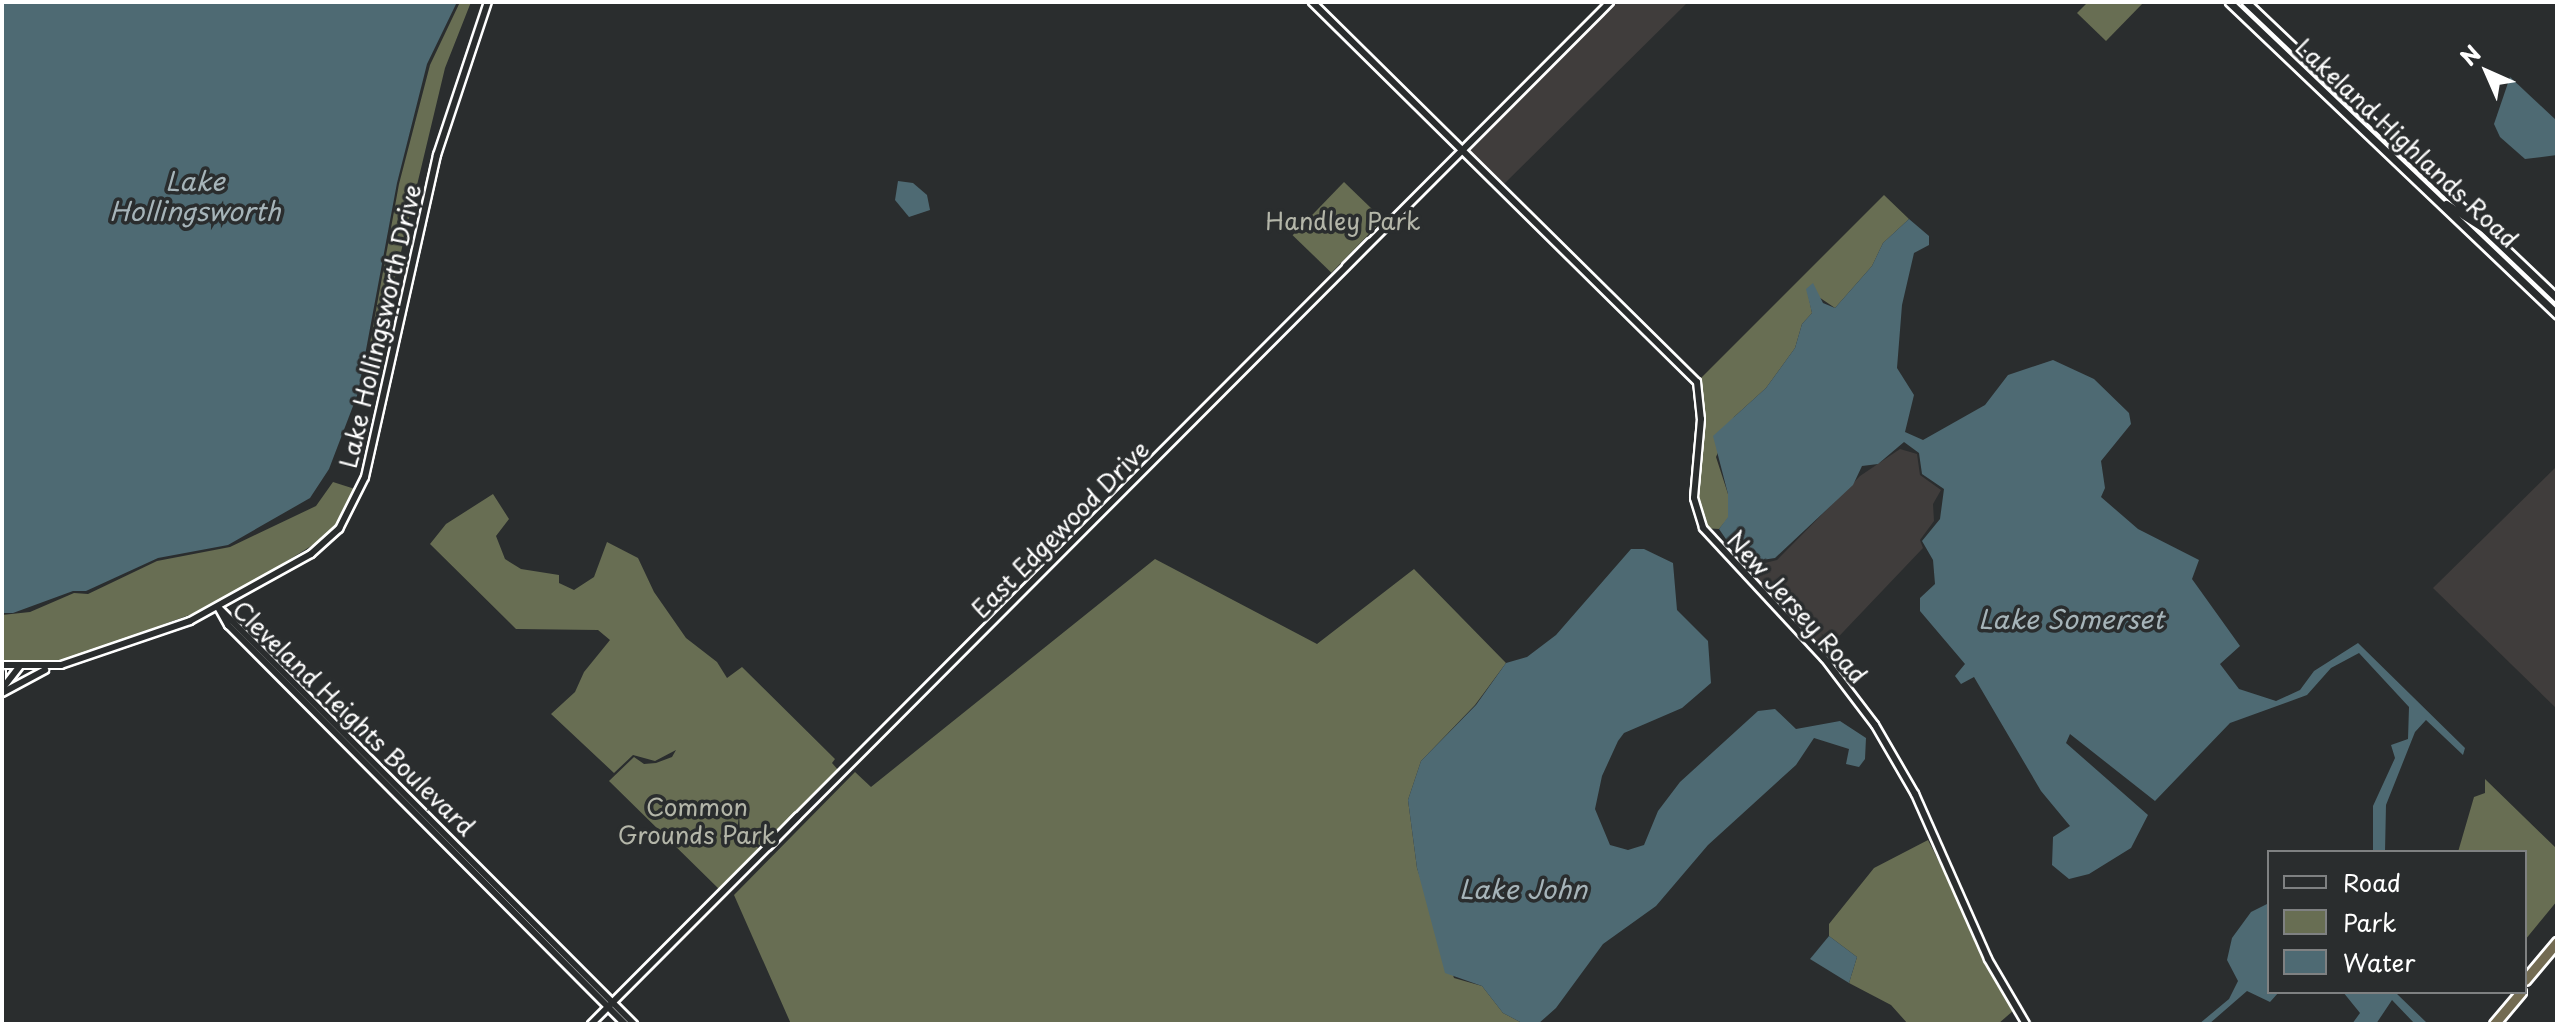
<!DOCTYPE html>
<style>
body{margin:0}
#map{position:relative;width:2559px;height:1026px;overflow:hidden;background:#2a2d2e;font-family:"Playpen Sans",sans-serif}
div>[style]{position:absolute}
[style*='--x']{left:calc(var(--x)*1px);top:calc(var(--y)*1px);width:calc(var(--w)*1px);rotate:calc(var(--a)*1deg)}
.built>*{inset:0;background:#403d3c}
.green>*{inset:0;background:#686e53;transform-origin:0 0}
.water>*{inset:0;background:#4e6a73}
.roads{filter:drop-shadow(2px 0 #fff) drop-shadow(-2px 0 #fff) drop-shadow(0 2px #fff) drop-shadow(0 -2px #fff)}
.tertiary>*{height:6px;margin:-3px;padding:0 3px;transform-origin:3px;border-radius:3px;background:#2a2d2e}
.secondary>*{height:7px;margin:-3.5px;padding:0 3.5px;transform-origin:3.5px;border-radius:3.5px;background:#2a2d2e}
.motorway>*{height:9px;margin:-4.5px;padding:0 4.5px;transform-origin:4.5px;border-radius:4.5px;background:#736b52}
span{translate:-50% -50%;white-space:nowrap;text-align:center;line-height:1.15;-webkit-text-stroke:7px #2a2d2e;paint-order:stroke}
.street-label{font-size:24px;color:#fff}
.park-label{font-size:24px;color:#b4b6a9}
.water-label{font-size:26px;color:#a6b4b9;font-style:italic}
.frame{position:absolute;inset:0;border:4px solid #fff;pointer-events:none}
.legend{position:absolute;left:2267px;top:850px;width:260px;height:144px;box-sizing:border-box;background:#2a2d2e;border:2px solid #7f8182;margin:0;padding:10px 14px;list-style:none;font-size:24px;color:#fff}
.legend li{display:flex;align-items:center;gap:16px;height:40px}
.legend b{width:40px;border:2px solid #7f8182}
.north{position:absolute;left:2447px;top:32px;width:80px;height:80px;-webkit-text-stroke:6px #2a2d2e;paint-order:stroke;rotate:315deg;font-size:22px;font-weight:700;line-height:32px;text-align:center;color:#fff}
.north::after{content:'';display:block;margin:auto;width:28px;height:36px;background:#fff;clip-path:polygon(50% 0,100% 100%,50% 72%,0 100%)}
</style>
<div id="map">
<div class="built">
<i style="clip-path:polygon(1614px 2px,1688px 2px,1503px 185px,1467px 150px)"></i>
<i style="clip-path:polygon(1900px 449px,1917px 454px,1920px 475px,1941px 490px,1933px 504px,1934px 521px,1920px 540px,1923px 548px,1825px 651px,1752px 578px,1757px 565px,1777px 560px,1860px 476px)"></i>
<i style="clip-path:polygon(2557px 466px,2557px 709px,2433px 588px)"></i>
</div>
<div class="green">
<i style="clip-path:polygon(460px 2px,471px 2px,445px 68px,380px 340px,362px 387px,399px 184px,430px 65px)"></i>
<i style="clip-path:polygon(2088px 2px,2144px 2px,2106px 41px,2077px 13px)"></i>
<i style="left:1344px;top:182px;width:54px;height:74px;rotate:44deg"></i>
<i style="clip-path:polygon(1884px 195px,1909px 219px,1883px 243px,1872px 266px,1835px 308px,1807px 289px,1812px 313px,1802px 324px,1795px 348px,1766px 388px,1734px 417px,1716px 457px,1728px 494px,1729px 517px,1719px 529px,1703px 528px,1696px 510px,1697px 382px)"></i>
<i style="clip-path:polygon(333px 482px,358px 490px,329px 535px,214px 606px,60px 662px,2px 662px,2px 615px,30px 612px,74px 593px,88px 594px,157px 561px,230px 547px,316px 506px)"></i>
<i style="clip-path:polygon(493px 494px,509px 519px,496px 536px,505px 559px,521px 569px,559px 575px,559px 583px,574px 590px,594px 577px,607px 542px,638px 558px,654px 592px,686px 638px,717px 662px,727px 678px,742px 667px,835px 759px,832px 763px,839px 771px,763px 847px,740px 833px,739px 814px,737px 834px,763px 851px,722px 892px,609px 781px,634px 757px,644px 764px,656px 763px,672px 757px,676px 750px,655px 761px,633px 755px,614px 773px,551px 714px,575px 692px,584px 672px,610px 640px,598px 630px,516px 629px,430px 544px,446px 524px)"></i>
<i style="clip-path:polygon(1155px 559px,1317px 644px,1414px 569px,1506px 663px,1475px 705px,1421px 761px,1408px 800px,1417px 868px,1454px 978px,1482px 986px,1503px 1013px,1524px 1024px,791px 1024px,734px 895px,855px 772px,871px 787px)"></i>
<i style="clip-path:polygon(2485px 779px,2557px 849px,2557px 901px,2525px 940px,2525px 852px,2458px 852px,2474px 797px,2485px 793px)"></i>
<i style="clip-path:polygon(1928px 840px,2014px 1010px,1998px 1024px,1908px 1024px,1891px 1005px,1849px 983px,1857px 957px,1829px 936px,1829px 924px,1874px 868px)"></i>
</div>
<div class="water">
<i style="clip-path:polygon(2px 2px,457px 2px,427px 64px,397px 183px,358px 393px,329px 469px,310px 498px,228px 545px,158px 558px,86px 591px,73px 591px,13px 613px,2px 613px)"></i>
<i style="clip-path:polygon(2510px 77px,2557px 121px,2557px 155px,2525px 159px,2500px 137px,2494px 124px)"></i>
<i style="clip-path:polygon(898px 181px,913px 183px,927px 195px,930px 210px,909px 217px,895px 200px)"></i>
<i style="clip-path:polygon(1909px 219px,1929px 236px,1929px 245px,1914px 253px,1902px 305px,1897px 368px,1914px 395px,1905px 432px,1923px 440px,1985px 405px,2008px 375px,2053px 360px,2094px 379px,2129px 413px,2131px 424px,2101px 461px,2105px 488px,2101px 497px,2138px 529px,2199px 560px,2192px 579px,2240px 646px,2220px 664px,2239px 689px,2276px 701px,2300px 690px,2314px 671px,2358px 643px,2465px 748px,2463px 755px,2426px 720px,2415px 732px,2386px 805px,2385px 852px,2373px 852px,2373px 806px,2395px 758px,2391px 745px,2408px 739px,2409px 707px,2359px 653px,2331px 668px,2307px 695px,2230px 723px,2155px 801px,2070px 734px,2066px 743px,2148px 815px,2131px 848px,2089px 874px,2069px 879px,2052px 865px,2053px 837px,2070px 826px,2041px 791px,1974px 677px,1961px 684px,1955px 676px,1965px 664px,1920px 611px,1920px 598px,1935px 584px,1933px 560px,1922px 541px,1940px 519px,1944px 489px,1922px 474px,1919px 453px,1904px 442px,1878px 464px,1862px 466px,1853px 485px,1775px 558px,1762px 560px,1730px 545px,1719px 529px,1728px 517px,1728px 494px,1713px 436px,1766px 388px,1795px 348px,1802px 324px,1812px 313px,1806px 289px,1813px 283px,1823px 303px,1835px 308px,1872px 266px,1883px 243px)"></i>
<i style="clip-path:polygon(1631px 549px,1644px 549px,1673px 563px,1677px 610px,1708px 641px,1711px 683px,1682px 708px,1624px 733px,1618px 741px,1602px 776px,1595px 809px,1610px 845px,1628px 850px,1644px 845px,1658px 811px,1680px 782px,1758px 711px,1775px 709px,1796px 729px,1840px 721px,1866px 738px,1865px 759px,1859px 767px,1846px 764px,1849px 749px,1814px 738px,1796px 765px,1708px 845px,1656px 906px,1603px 944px,1556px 1008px,1538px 1024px,1524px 1024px,1503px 1013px,1482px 986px,1445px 973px,1417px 868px,1408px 800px,1421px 761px,1476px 705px,1506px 663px,1527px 657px,1556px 635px)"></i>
<i style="clip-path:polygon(2269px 903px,2269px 992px,2279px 992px,2270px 1002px,2247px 991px,2209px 1024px,2199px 1024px,2229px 999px,2238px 981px,2227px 960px,2232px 938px,2251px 912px)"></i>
<i style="clip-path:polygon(1829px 936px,1857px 957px,1849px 983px,1810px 959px)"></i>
<i style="clip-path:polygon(2343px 992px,2395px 992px,2428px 1024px,2415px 1024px,2392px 1000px,2376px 1024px,2352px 1024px,2360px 1013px)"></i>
</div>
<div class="roads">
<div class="tertiary">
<i style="--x:1312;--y:2;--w:541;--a:44.63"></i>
<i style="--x:1697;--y:382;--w:37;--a:84"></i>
<i style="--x:1701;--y:419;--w:79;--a:95.1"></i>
<i style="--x:1694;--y:498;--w:31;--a:73"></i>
<i style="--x:1703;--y:528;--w:178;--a:47.1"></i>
<i style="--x:1824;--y:658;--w:84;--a:52.7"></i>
<i style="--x:1875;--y:725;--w:80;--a:59.9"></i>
<i style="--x:1915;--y:794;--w:180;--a:66.1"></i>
<i style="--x:1988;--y:959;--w:75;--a:59.7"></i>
<i style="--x:1346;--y:266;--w:34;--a:-45"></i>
<i style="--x:218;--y:607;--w:589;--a:45.07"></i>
<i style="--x:218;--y:607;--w:21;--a:61"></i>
<i style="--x:228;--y:625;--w:563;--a:45.14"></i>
<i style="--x:2;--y:665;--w:59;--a:0"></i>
<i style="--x:61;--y:665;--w:136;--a:-18.8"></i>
<i style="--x:190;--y:621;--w:138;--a:-29"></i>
<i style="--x:311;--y:554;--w:38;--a:-42"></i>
<i style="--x:339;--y:529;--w:58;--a:-63.4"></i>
<i style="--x:365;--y:477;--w:330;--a:-77.4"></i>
<i style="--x:437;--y:155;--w:161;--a:-71.6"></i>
<i style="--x:2;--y:672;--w:16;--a:90"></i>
<i style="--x:2;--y:689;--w:28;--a:-52"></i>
<i style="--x:2;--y:693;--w:49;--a:-28.1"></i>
<i style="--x:768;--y:847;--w:43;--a:-45.9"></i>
<i style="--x:591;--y:1024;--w:1443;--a:-45.08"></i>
</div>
<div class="secondary">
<i style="--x:2229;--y:2;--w:453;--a:43.6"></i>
<i style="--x:2246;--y:2;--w:429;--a:43.6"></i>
<i style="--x:2446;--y:204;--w:46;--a:32.7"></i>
</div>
<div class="motorway">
<i style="--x:2525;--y:980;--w:50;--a:-49.9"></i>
<i style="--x:2494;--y:1024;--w:42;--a:-49.8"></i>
</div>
</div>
<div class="street-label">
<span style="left:2407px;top:143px;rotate:43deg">Lakeland Highlands Road</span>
<span style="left:380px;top:326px;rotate:-77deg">Lake Hollingsworth Drive</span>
<span style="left:1060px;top:529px;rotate:-45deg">East Edgewood Drive</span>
<span style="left:1797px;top:607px;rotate:48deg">New Jersey Road</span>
<span style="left:354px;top:718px;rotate:44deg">Cleveland Heights Boulevard</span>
</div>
<div class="park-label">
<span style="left:1343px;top:221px">Handley Park</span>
<span style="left:697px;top:821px">Common<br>Grounds Park</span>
</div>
<div class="water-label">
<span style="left:195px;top:196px">Lake<br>Hollingsworth</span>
<span style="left:2071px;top:619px">Lake Somerset</span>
<span style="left:1523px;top:889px">Lake John</span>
</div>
<div class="frame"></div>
<ul class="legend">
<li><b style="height:10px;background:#2a2d2e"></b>Road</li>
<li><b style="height:22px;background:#686e53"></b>Park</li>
<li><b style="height:22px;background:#4e6a73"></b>Water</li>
</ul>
<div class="north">N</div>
</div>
